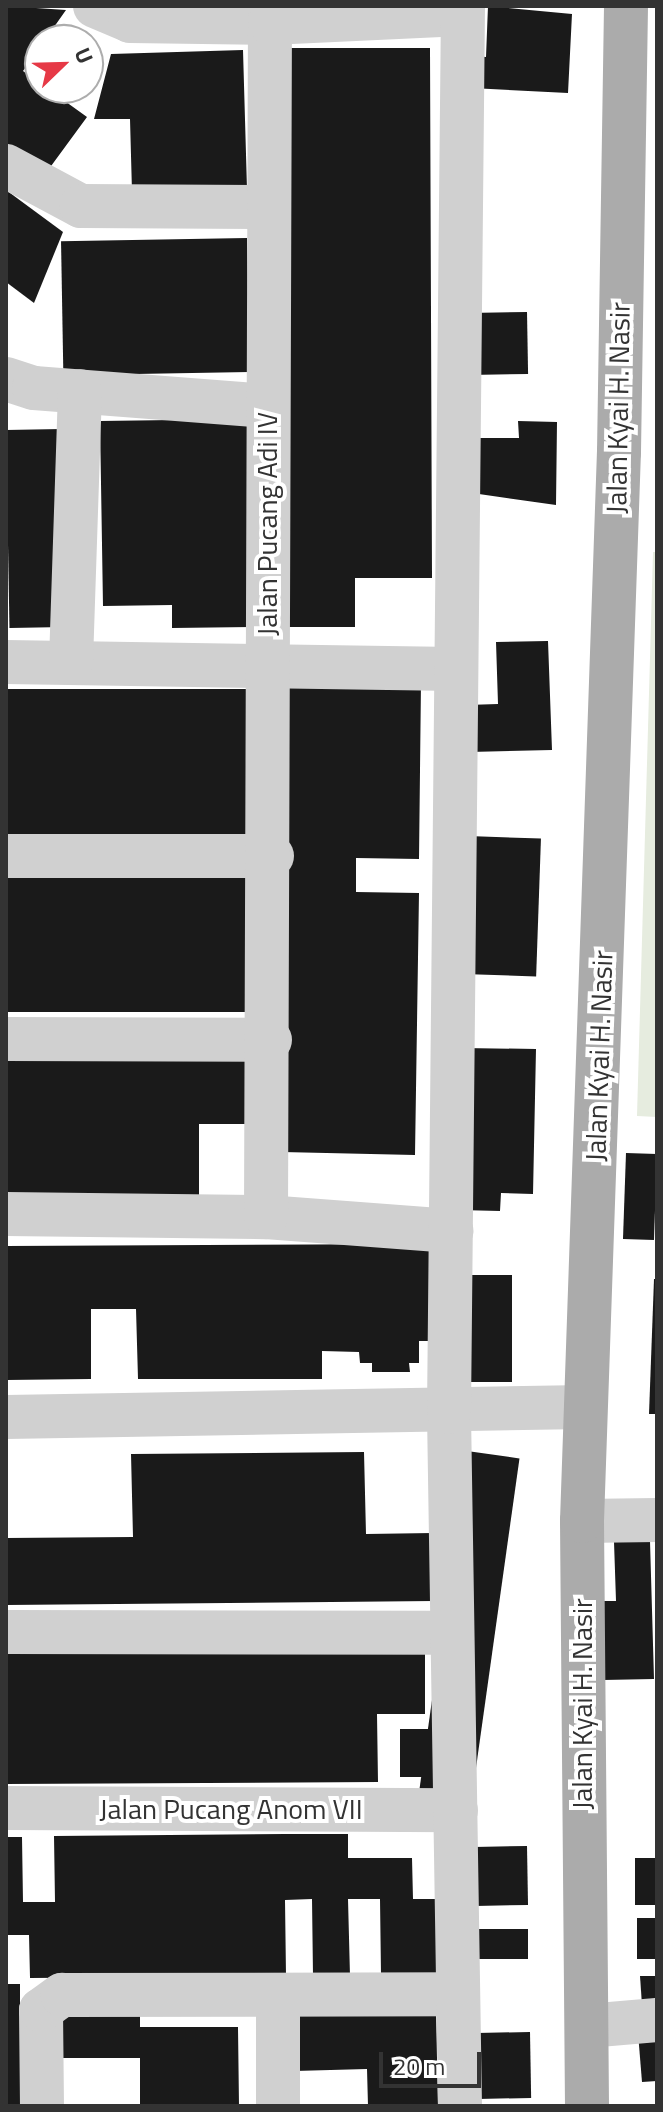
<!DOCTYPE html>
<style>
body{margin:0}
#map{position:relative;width:663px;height:2112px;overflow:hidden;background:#fff;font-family:"Titillium Web",sans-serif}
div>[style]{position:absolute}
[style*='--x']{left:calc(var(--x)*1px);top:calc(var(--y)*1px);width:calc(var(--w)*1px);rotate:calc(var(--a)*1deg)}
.green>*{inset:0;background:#e6ecdf}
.building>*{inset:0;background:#1a1a1a;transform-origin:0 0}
.minor>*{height:44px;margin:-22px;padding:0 22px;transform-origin:22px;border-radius:22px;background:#d0d0d0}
.major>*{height:44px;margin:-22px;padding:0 22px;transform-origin:22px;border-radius:22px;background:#ababab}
span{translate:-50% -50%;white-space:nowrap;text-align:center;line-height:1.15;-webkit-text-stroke:8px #fff;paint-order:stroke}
.street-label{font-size:28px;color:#333}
.frame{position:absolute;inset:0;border:8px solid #333;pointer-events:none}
.north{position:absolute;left:24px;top:24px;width:80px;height:80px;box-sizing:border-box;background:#fff;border:2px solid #adadad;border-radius:50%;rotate:67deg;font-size:22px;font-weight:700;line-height:32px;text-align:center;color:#333}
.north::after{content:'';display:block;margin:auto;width:28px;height:36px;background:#e63946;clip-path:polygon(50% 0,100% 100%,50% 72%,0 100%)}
.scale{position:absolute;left:379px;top:2052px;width:102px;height:36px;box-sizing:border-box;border:4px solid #333;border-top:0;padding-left:10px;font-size:24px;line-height:28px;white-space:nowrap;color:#333;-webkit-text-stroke:6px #fff;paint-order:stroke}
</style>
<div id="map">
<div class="green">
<i style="clip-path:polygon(653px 552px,657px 552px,657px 1117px,637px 1116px)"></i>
</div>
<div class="building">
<i style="clip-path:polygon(6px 6px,66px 10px,23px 71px,87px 117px,43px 177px,6px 150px)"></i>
<i style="clip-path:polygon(488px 6px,572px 14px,568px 93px,471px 88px,473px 56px,486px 57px)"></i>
<i style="clip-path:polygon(285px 48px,430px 48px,432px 578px,355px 578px,355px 627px,288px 627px)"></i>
<i style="clip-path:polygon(243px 50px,247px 189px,132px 192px,130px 119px,94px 119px,111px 54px)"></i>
<i style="clip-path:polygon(6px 190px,63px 232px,34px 303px,6px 282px)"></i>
<i style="left:247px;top:238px;width:134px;height:186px;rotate:89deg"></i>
<i style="left:527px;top:312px;width:62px;height:59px;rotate:89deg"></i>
<i style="clip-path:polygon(247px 419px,251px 627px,172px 628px,172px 605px,103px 606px,100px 421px)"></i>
<i style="clip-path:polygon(518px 421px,557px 422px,556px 505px,472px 493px,474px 438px,519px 438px)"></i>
<i style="left:61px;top:429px;width:198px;height:55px;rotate:89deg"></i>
<i style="clip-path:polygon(548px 641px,552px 750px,469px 752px,467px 705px,498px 704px,496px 642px)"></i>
<i style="clip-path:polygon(287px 681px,421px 682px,419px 859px,356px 858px,356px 892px,419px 893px,415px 1155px,282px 1152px)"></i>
<i style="left:6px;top:689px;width:246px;height:145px"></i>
<i style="left:468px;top:836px;width:73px;height:138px;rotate:2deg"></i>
<i style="left:250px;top:864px;width:148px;height:244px;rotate:90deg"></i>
<i style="clip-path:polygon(245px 1045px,245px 1124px,199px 1124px,199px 1195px,6px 1194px,6px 1058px)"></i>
<i style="clip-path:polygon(463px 1048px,536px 1049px,533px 1194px,501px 1193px,500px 1211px,459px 1210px)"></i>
<i style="left:626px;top:1153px;width:31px;height:86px;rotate:2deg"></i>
<i style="clip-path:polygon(433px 1244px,434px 1341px,419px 1341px,419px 1363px,409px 1363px,410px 1372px,372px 1372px,372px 1363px,360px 1363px,359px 1352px,322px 1351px,322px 1379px,138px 1379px,136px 1309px,91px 1309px,91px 1379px,6px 1380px,6px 1246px)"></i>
<i style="left:468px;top:1275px;width:44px;height:107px"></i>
<i style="clip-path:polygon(654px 1279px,657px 1279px,657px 1414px,649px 1414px)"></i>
<i style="left:467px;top:1451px;width:53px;height:374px;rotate:8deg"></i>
<i style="clip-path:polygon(364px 1452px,366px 1534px,433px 1533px,434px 1601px,6px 1605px,6px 1538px,133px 1537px,131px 1454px)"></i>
<i style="clip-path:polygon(650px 1541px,654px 1679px,603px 1680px,601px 1601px,616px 1601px,614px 1542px)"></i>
<i style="clip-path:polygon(425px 1640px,425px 1714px,377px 1714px,378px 1782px,6px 1784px,6px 1643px)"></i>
<i style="left:445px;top:1729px;width:48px;height:45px;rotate:90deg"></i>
<i style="clip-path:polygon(285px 1834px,348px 1834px,348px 1858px,412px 1858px,413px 1899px,437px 1899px,438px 1975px,381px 1975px,380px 1899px,348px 1899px,350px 1976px,313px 1976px,312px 1899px,285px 1900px,286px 1976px,30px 1978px,29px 1935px,6px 1935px,6px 1837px,22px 1837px,23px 1902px,55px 1902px,54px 1836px)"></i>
<i style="left:527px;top:1846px;width:59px;height:53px;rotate:89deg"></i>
<i style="left:657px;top:1858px;width:47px;height:22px;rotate:90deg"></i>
<i style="left:657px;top:1918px;width:41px;height:20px;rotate:90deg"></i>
<i style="left:528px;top:1929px;width:30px;height:52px;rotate:90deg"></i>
<i style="clip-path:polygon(640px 1976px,657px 1976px,657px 2004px,642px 2005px)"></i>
<i style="left:6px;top:1984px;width:14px;height:122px"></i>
<i style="clip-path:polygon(436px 2011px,438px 2106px,368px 2106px,367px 2069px,294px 2071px,292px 2013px)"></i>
<i style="clip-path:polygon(62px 2014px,140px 2014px,140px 2027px,238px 2027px,239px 2106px,140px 2106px,140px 2058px,63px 2058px)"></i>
<i style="clip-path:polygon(657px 2031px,657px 2081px,642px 2082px,638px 2033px)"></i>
<i style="left:530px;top:2032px;width:66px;height:53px;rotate:89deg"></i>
</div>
<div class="minor">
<i style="--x:95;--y:6;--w:38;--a:23"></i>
<i style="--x:130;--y:21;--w:140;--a:0.8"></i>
<i style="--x:270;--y:23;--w:17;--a:-87"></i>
<i style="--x:6;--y:166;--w:85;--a:28.1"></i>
<i style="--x:81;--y:206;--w:185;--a:0.3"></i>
<i style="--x:6;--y:379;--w:29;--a:18"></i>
<i style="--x:34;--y:388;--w:234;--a:4.4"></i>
<i style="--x:6;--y:662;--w:449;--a:0.9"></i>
<i style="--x:71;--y:662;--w:271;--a:-88.1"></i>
<i style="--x:6;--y:856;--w:266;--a:0"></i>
<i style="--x:6;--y:1039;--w:264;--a:0.2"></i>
<i style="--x:6;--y:1214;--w:260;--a:0.7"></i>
<i style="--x:266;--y:1217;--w:186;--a:4.3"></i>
<i style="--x:266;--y:1217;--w:1194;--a:-89.81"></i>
<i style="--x:270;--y:23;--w:192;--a:-2.7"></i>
<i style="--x:6;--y:1417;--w:579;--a:-0.99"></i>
<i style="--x:582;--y:1521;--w:75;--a:-0.8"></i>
<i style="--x:6;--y:1632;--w:446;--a:0.1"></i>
<i style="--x:6;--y:1808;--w:450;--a:0.3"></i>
<i style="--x:587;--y:2026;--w:70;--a:-4.9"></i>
<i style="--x:42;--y:2106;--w:96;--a:-90.6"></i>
<i style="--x:41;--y:2010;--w:26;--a:-36"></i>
<i style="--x:62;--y:1995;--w:394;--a:-0.1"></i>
<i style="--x:278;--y:2106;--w:108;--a:-90"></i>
<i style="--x:460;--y:2106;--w:694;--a:-90.91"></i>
<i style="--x:449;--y:1412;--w:1406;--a:-89.43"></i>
</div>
<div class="major">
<i style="--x:587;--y:2106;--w:585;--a:-90.49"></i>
<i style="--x:582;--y:1521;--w:1070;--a:-88.02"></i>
<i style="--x:619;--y:452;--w:446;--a:-89.1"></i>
</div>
<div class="street-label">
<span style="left:618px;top:408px;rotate:-89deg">Jalan Kyai H. Nasir</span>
<span style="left:267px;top:524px;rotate:-90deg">Jalan Pucang Adi IV</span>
<span style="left:599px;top:1056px;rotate:-88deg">Jalan Kyai H. Nasir</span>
<span style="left:582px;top:1704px;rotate:-90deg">Jalan Kyai H. Nasir</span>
<span style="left:231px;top:1809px">Jalan Pucang Anom VII</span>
</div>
<div class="frame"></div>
<div class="north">U</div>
<div class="scale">20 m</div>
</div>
